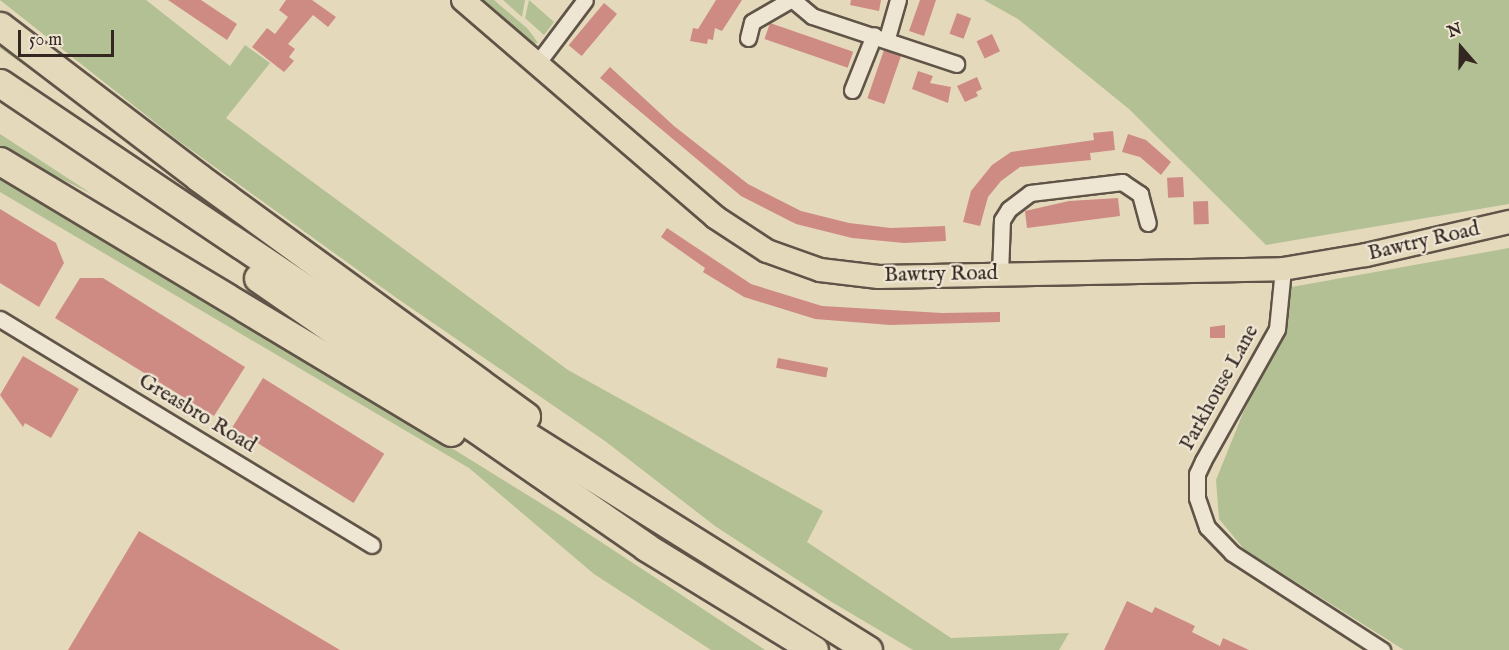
<!DOCTYPE html>
<style>
body{margin:0}
#map{position:relative;width:1509px;height:650px;overflow:hidden;background:#e5d9bc;font-family:"IM FELL English",serif}
div>[style]{position:absolute}
[style*='--x']{left:calc(var(--x)*1px);top:calc(var(--y)*1px);width:calc(var(--w)*1px);rotate:calc(var(--a)*1deg)}
.green>*{inset:0;background:#b2c093}
.building>*{inset:0;background:#ce8b83;transform-origin:0 0}
.roads{filter:drop-shadow(2px 0 #605448) drop-shadow(-2px 0 #605448) drop-shadow(0 2px #605448) drop-shadow(0 -2px #605448)}
.street>*{height:15px;margin:-7.5px;padding:0 7.5px;transform-origin:7.5px;border-radius:7.5px;background:#eee6d3}
.primary>*{height:22px;margin:-11px;padding:0 11px;transform-origin:11px;border-radius:11px;background:#e5d9bc}
.highway>*{height:27px;margin:-13.5px;padding:0 13.5px;transform-origin:13.5px;border-radius:13.5px;background:#e5d9bc}
span{translate:-50% -50%;white-space:nowrap;text-align:center;line-height:1.15;-webkit-text-stroke:4.5px #eee6d3;paint-order:stroke}
.street-label{font-size:21px;color:#342722}
.north{position:absolute;left:1431px;top:18px;width:60px;height:60px;-webkit-text-stroke:4px #eee6d3;paint-order:stroke;rotate:340deg;font-size:16px;font-weight:700;line-height:24px;text-align:center;color:#342722}
.north::after{content:'';display:block;margin:auto;width:21px;height:27px;background:#342722;clip-path:polygon(50% 0,100% 100%,50% 72%,0 100%)}
.scale{position:absolute;left:18px;top:30px;width:96px;height:27px;box-sizing:border-box;border:3px solid #342722;border-top:0;padding-left:8px;font-size:18px;line-height:21px;white-space:nowrap;color:#342722;-webkit-text-stroke:4px #eee6d3;paint-order:stroke}
</style>
<div id="map">
<div class="green">
<i style="clip-path:polygon(0 0,146px 0,230px 66px,245px 45px,270px 63px,226px 118px,568px 370px,823px 511px,807px 542px,951px 638px,1069px 633px,1059px 650px,913px 650px,830px 601px,715px 526px,605px 441px,398px 299px,176px 139px)"></i>
<i style="clip-path:polygon(481px 0,494px 0,528px 29px,538px 43px,527px 44px,477px 5px)"></i>
<i style="clip-path:polygon(503px 0,525px 0,522px 17px)"></i>
<i style="clip-path:polygon(529px 0,554px 22px,544px 35px,525px 18px)"></i>
<i style="clip-path:polygon(984px 0,1509px 0,1509px 204px,1266px 245px,1129px 109px,1018px 19px)"></i>
<i style="clip-path:polygon(0 34px,153px 156px,0 48px)"></i>
<i style="clip-path:polygon(0 134px,92px 194px,0 149px)"></i>
<i style="clip-path:polygon(0 175px,126px 246px,563px 517px,765px 650px,711px 650px,594px 574px,469px 468px,0 192px)"></i>
<i style="clip-path:polygon(1509px 248px,1509px 650px,1404px 650px,1244px 549px,1219px 519px,1216px 480px,1243px 413px,1285px 327px,1286px 288px)"></i>
</div>
<div class="building">
<i style="clip-path:polygon(168px 0,201px 0,237px 24px,227px 40px)"></i>
<i style="clip-path:polygon(286px 0,312px 0,336px 17px,328px 27px,313px 15px,288px 44px,295px 49px,289px 57px,294px 61px,284px 72px,252px 47px,267px 28px,275px 34px,288px 17px,279px 10px)"></i>
<i style="clip-path:polygon(716px 0,742px 0,722px 31px,715px 28px,713px 40px,708px 39px,707px 44px,690px 41px,693px 28px,698px 29px)"></i>
<i style="clip-path:polygon(851px 0,881px 0,879px 11px,850px 5px)"></i>
<i style="clip-path:polygon(920px 0,936px 0,924px 36px,909px 31px)"></i>
<i style="left:604px;top:3px;width:17px;height:55px;rotate:40deg"></i>
<i style="left:957px;top:13px;width:15px;height:22px;rotate:20deg"></i>
<i style="left:770px;top:23px;width:88px;height:17px;rotate:19deg"></i>
<i style="left:992px;top:34px;width:19px;height:17px;rotate:65deg"></i>
<i style="left:884px;top:50px;width:18px;height:51px;rotate:19deg"></i>
<i style="clip-path:polygon(610px 67px,674px 126px,748px 184px,801px 211px,849px 223px,891px 228px,945px 226px,946px 241px,904px 243px,852px 238px,796px 224px,741px 196px,600px 78px)"></i>
<i style="clip-path:polygon(918px 71px,933px 76px,930px 83px,951px 87px,948px 103px,912px 89px)"></i>
<i style="clip-path:polygon(977px 77px,982px 89px,976px 92px,978px 96px,965px 102px,957px 86px)"></i>
<i style="clip-path:polygon(1113px 131px,1115px 150px,1090px 153px,1091px 160px,1020px 167px,1001px 181px,988px 197px,980px 226px,963px 222px,971px 191px,992px 165px,1011px 152px,1094px 140px,1093px 133px)"></i>
<i style="clip-path:polygon(1128px 134px,1146px 140px,1171px 162px,1161px 175px,1140px 157px,1122px 152px)"></i>
<i style="left:1183px;top:177px;width:20px;height:16px;rotate:87deg"></i>
<i style="clip-path:polygon(1118px 198px,1120px 216px,1027px 228px,1025px 211px,1069px 201px)"></i>
<i style="left:1208px;top:201px;width:23px;height:15px;rotate:88deg"></i>
<i style="clip-path:polygon(0 209px,56px 243px,64px 263px,39px 307px,0 283px)"></i>
<i style="clip-path:polygon(667px 228px,751px 284px,822px 306px,942px 313px,1000px 312px,1000px 322px,890px 325px,815px 319px,744px 297px,703px 272px,705px 268px,661px 237px)"></i>
<i style="clip-path:polygon(80px 278px,103px 278px,245px 367px,214px 416px,55px 318px)"></i>
<i style="clip-path:polygon(1225px 325px,1225px 338px,1210px 338px,1210px 327px)"></i>
<i style="clip-path:polygon(23px 356px,79px 389px,51px 438px,25px 423px,23px 427px,0 395px)"></i>
<i style="left:778px;top:358px;width:51px;height:10px;rotate:11deg"></i>
<i style="left:263px;top:378px;width:143px;height:58px;rotate:32deg"></i>
<i style="clip-path:polygon(139px 531px,340px 650px,68px 650px)"></i>
<i style="clip-path:polygon(1127px 601px,1152px 613px,1155px 607px,1195px 626px,1192px 632px,1220px 646px,1223px 638px,1249px 650px,1104px 650px)"></i>
</div>
<div class="roads">
<div class="street">
<i style="--x:793;--y:0;--w:25;--a:40"></i>
<i style="--x:812;--y:16;--w:152;--a:18.4"></i>
<i style="--x:748;--y:38;--w:16;--a:-76"></i>
<i style="--x:752;--y:22;--w:44;--a:-30.1"></i>
<i style="--x:887;--y:38;--w:40;--a:-74"></i>
<i style="--x:536;--y:65;--w:81;--a:-53"></i>
<i style="--x:852;--y:90;--w:59;--a:-68.2"></i>
<i style="--x:1283;--y:269;--w:60;--a:95.7"></i>
<i style="--x:1277;--y:329;--w:151;--a:119.3"></i>
<i style="--x:1203;--y:461;--w:14;--a:115"></i>
<i style="--x:1197;--y:474;--w:24;--a:90"></i>
<i style="--x:1197;--y:498;--w:31;--a:71"></i>
<i style="--x:1207;--y:527;--w:36;--a:46"></i>
<i style="--x:1232;--y:553;--w:179;--a:32.9"></i>
<i style="--x:1000;--y:274;--w:54;--a:-87.9"></i>
<i style="--x:1002;--y:220;--w:13;--a:-58"></i>
<i style="--x:1009;--y:209;--w:26;--a:-37"></i>
<i style="--x:1030;--y:193;--w:93;--a:-6.8"></i>
<i style="--x:1122;--y:182;--w:22;--a:34"></i>
<i style="--x:1140;--y:194;--w:30;--a:75"></i>
<i style="--x:0;--y:319;--w:435;--a:31.3"></i>
</div>
<div class="primary">
<i style="--x:463;--y:0;--w:333;--a:40.7"></i>
<i style="--x:715;--y:217;--w:62;--a:33.2"></i>
<i style="--x:767;--y:251;--w:56;--a:19.7"></i>
<i style="--x:820;--y:270;--w:59;--a:6.8"></i>
<i style="--x:879;--y:277;--w:404;--a:-1.1"></i>
<i style="--x:1283;--y:269;--w:84;--a:-9.6"></i>
<i style="--x:1366;--y:255;--w:147;--a:-13"></i>
</div>
<div class="highway">
<i style="--x:0;--y:26;--w:249;--a:37.3"></i>
<i style="--x:198;--y:177;--w:406;--a:36.1"></i>
<i style="--x:0;--y:83;--w:599;--a:33.9"></i>
<i style="--x:497;--y:417;--w:438;--a:32.1"></i>
<i style="--x:0;--y:161;--w:526;--a:31"></i>
<i style="--x:258;--y:278;--w:472;--a:34.7"></i>
<i style="--x:646;--y:547;--w:197;--a:31.5"></i>
</div>
</div>
<div class="street-label">
<span style="left:1424px;top:242px;rotate:-13deg">Bawtry Road</span>
<span style="left:941px;top:275px;rotate:-1deg">Bawtry Road</span>
<span style="left:1220px;top:388px;rotate:-61deg">Parkhouse Lane</span>
<span style="left:197px;top:414px;rotate:31deg">Greasbro Road</span>
</div>
<div class="north">N</div>
<div class="scale">50 m</div>
</div>
